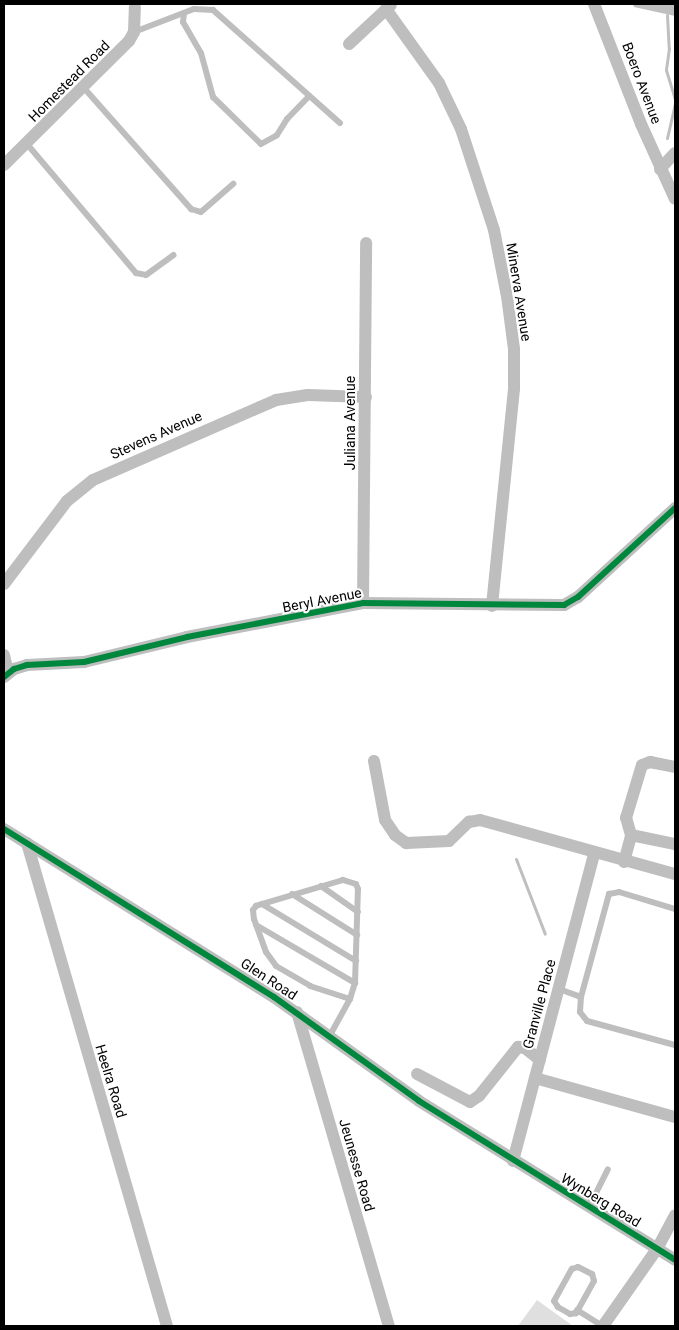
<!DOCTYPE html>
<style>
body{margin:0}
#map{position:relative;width:679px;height:1330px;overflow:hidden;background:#fff;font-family:Roboto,sans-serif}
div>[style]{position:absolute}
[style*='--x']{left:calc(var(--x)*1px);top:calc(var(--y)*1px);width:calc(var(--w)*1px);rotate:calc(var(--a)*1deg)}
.water>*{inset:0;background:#bfbfbf}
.stream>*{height:3px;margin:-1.5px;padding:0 1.5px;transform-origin:1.5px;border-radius:1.5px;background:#bfbfbf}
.building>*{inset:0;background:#dfdfdf}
.service>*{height:6px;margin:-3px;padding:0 3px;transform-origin:3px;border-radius:3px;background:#bebebe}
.minor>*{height:12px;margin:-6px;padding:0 6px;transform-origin:6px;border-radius:6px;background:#bebebe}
.cycleway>*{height:6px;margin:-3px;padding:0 3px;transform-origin:3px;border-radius:3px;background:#00873e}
span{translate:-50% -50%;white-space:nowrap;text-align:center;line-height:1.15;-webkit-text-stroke:4px #fff;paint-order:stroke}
.street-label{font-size:14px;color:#000}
.frame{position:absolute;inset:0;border:5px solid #000;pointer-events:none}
</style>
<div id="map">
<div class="water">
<i style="clip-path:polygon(633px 4px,675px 4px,675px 16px,634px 7px)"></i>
</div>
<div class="stream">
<i style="--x:667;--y:15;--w:33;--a:87"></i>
<i style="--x:669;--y:48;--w:22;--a:98"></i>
<i style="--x:666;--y:70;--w:31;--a:73"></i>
<i style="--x:667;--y:138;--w:35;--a:-77"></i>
<i style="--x:516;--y:859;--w:80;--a:68.9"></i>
</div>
<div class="building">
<i style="clip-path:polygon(537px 1300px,573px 1326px,518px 1326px)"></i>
</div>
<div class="service">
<i style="--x:184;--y:13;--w:9;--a:96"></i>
<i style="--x:183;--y:22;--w:36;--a:60"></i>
<i style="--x:201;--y:53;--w:46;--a:74.7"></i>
<i style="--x:213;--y:97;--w:67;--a:44.4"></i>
<i style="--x:261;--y:144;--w:18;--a:-29"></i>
<i style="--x:277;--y:135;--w:19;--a:-58"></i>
<i style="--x:287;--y:119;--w:32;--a:-46"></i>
<i style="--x:134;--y:32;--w:64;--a:-21"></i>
<i style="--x:194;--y:9;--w:19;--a:3"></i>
<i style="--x:213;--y:10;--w:170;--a:41.7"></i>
<i style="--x:84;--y:88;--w:162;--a:48.5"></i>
<i style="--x:191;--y:209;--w:10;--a:17"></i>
<i style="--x:201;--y:212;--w:43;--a:-41.2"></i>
<i style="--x:27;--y:144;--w:169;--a:49.8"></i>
<i style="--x:136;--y:273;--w:10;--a:11"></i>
<i style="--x:146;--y:275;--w:34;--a:-36"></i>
<i style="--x:321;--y:886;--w:45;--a:35.1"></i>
<i style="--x:292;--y:894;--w:77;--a:32.2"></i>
<i style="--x:262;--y:904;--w:110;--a:31.2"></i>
<i style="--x:256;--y:925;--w:115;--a:30.4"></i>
<i style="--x:559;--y:989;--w:23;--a:20"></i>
<i style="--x:581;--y:997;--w:107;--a:-74.8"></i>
<i style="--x:609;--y:894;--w:10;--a:-11"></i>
<i style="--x:619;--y:892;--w:59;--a:16.9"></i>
<i style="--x:581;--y:997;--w:15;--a:94"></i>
<i style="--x:580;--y:1012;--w:11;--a:52"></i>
<i style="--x:587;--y:1021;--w:91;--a:15.3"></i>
<i style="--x:329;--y:1037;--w:43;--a:-61.1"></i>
<i style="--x:350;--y:999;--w:17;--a:-73"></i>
<i style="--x:355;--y:983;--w:94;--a:-88.2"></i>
<i style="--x:358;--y:889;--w:5;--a:-112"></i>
<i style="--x:356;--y:884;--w:14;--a:-163"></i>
<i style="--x:343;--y:880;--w:91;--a:163.4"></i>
<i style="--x:256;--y:906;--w:5;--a:127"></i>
<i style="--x:253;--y:910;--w:9;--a:84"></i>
<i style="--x:254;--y:919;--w:35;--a:70"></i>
<i style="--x:266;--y:952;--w:17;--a:54"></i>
<i style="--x:276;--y:966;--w:39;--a:30"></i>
<i style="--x:310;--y:986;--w:42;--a:18"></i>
<i style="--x:589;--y:1207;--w:42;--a:-63.4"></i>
<i style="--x:578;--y:1267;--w:16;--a:27"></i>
<i style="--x:592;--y:1274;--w:7;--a:74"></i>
<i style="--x:594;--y:1281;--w:37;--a:119"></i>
<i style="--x:576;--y:1313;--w:6;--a:171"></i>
<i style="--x:570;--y:1314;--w:14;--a:-150"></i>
<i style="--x:558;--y:1307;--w:7;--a:-124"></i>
<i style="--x:554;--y:1301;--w:37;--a:-61"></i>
<i style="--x:572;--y:1269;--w:6;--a:-18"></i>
<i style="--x:577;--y:1310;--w:31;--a:32"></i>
</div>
<div class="minor">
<i style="--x:594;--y:4;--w:129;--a:68.6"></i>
<i style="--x:641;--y:124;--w:82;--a:65.6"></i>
<i style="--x:386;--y:9;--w:91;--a:54.4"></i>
<i style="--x:439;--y:83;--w:51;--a:64.4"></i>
<i style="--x:461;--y:129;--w:106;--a:71.9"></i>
<i style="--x:494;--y:230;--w:67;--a:78.9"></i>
<i style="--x:507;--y:296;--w:53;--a:82.5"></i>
<i style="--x:514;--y:349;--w:40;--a:90"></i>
<i style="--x:514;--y:389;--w:218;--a:95.8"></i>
<i style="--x:349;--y:44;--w:57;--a:-42.9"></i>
<i style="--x:4;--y:165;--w:176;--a:-44.8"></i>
<i style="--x:129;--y:41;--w:10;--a:-61"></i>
<i style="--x:134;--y:32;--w:25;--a:-88"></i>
<i style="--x:660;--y:169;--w:22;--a:-47"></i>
<i style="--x:4;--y:584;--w:104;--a:-52.8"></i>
<i style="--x:67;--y:501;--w:33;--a:-39"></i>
<i style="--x:93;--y:480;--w:200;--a:-23.6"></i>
<i style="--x:276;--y:400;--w:32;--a:-9"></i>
<i style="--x:308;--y:395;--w:58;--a:2"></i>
<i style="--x:363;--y:603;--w:360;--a:-89.5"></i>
<i style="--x:4;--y:655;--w:18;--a:77"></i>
<i style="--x:4;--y:677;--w:13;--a:-39"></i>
<i style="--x:14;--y:669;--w:14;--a:-17"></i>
<i style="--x:27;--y:665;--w:57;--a:-3"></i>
<i style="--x:84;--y:662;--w:106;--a:-13.6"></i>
<i style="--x:187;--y:637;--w:179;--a:-10.9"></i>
<i style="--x:363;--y:603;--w:201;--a:0.6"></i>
<i style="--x:564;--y:605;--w:16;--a:-30"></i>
<i style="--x:578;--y:597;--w:132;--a:-42.5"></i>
<i style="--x:374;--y:761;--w:60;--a:79.4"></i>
<i style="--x:385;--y:820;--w:18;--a:56"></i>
<i style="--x:395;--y:835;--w:14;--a:36"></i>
<i style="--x:406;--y:843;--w:43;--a:-2.7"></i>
<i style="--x:449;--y:841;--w:28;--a:-44"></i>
<i style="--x:469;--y:822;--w:11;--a:-10"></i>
<i style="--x:480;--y:820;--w:202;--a:15.5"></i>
<i style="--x:4;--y:829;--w:318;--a:31.9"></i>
<i style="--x:274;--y:997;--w:178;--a:35.6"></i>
<i style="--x:419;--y:1101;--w:301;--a:31.8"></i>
<i style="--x:631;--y:835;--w:45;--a:11.6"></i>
<i style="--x:27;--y:843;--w:503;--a:73.84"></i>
<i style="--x:624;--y:862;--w:28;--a:-75"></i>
<i style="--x:631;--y:835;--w:18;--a:-106"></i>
<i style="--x:626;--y:818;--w:55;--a:-73.2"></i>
<i style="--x:642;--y:765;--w:9;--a:-21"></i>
<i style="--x:650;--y:762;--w:25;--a:11"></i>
<i style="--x:297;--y:1012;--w:327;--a:73.7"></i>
<i style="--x:417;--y:1074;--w:60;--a:27.8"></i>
<i style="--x:470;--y:1102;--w:11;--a:-34"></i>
<i style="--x:479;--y:1096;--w:63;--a:-51.5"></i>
<i style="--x:518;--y:1047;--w:7;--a:8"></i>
<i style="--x:525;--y:1048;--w:19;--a:39"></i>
<i style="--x:535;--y:1078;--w:145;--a:15.6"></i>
<i style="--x:513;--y:1161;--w:318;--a:-75.2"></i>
<i style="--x:603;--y:1326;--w:94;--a:-55"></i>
<i style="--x:657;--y:1249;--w:38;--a:-62"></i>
</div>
<div class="cycleway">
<i style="--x:4;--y:677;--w:13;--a:-39"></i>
<i style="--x:14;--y:669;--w:14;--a:-17"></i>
<i style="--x:27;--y:665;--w:57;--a:-3"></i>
<i style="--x:84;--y:662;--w:106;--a:-13.6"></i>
<i style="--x:187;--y:637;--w:179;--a:-10.9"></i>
<i style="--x:363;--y:603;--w:201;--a:0.6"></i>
<i style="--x:564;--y:605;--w:16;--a:-30"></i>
<i style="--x:578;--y:597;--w:132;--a:-42.5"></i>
<i style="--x:4;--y:829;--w:318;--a:31.9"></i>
<i style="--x:274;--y:997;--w:178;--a:35.6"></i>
<i style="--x:419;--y:1101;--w:301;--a:31.8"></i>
</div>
<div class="street-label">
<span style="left:69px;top:81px;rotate:-45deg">Homestead Road</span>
<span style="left:642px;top:83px;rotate:69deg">Boero Avenue</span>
<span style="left:519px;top:292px;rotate:81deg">Minerva Avenue</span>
<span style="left:350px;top:423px;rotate:-90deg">Juliana Avenue</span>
<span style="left:156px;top:435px;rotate:-24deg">Stevens Avenue</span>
<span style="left:322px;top:600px;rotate:-11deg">Beryl Avenue</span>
<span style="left:269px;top:979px;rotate:33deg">Glen Road</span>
<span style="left:539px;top:1004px;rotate:-75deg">Granville Place</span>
<span style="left:111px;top:1081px;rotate:73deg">Heelra Road</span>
<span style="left:357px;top:1165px;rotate:74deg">Jeunesse Road</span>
<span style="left:601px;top:1200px;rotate:31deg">Wynberg Road</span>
</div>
<div class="frame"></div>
</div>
